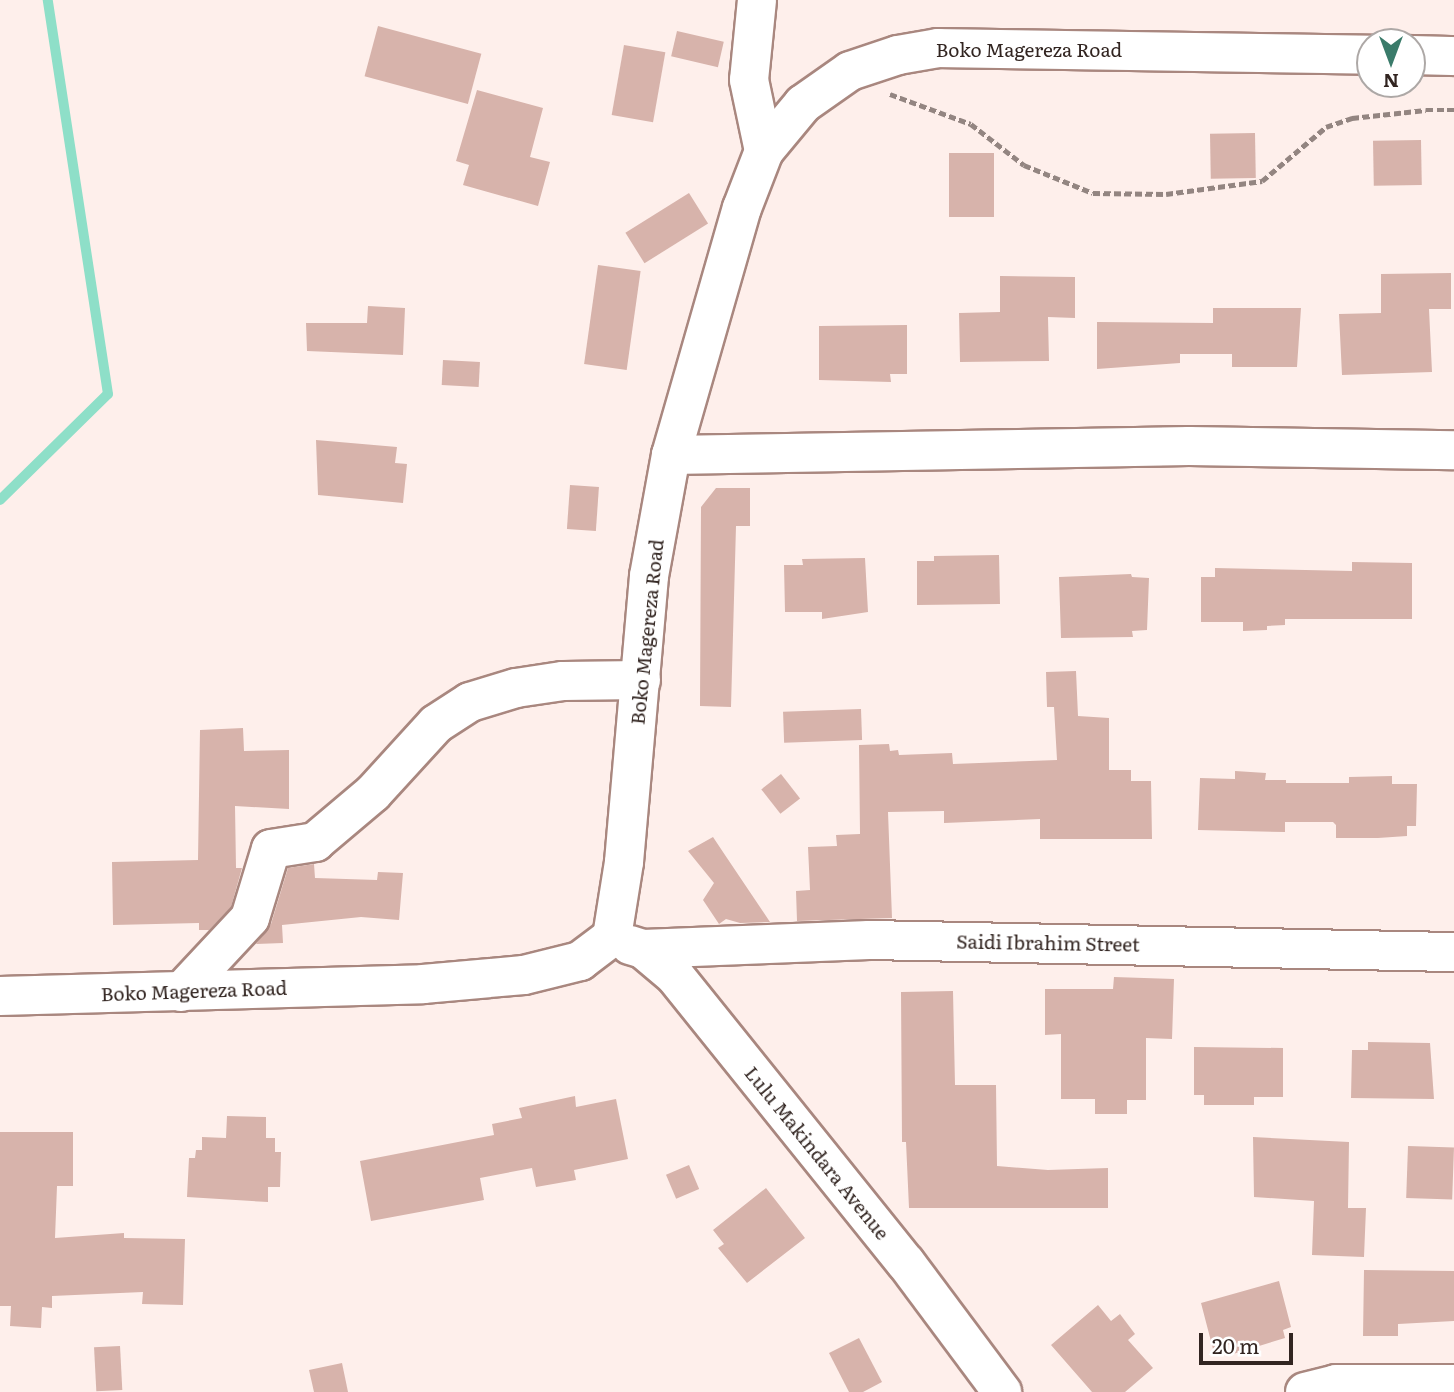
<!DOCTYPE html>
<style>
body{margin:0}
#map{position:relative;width:1454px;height:1392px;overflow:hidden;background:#feefeb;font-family:Literata,serif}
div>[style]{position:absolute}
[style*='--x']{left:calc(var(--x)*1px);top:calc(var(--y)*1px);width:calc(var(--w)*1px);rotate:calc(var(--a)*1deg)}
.stream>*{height:10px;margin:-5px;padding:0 5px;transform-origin:5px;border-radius:5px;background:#8edfc8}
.building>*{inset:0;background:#d7b3ab;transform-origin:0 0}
.path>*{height:4.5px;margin-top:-2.25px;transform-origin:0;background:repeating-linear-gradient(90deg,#938581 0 7px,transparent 0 10.5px)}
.roads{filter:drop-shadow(2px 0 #a9877f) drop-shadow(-2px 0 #a9877f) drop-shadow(0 2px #a9877f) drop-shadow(0 -2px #a9877f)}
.minor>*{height:38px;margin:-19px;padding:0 19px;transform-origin:19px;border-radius:19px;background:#fff}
span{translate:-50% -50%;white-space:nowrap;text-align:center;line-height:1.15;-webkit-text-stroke:5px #fff;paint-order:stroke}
.street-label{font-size:19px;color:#322521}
.north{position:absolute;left:1356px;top:28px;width:70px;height:70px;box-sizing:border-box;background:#fff;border:2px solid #ada8a6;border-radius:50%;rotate:180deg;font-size:19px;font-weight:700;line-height:28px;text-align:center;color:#322521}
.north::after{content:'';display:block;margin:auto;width:24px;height:32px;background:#3a7b6a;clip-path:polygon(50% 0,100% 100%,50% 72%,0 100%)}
.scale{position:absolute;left:1199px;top:1333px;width:94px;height:32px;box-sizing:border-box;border:4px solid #322521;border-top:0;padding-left:9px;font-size:21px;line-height:24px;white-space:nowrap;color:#322521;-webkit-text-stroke:5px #fff;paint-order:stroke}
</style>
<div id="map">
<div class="stream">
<i style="--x:0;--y:500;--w:151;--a:-44.5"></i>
<i style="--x:108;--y:394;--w:399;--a:-98.7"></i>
</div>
<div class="building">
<i style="left:378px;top:26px;width:107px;height:52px;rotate:15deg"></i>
<i style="left:677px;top:31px;width:48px;height:26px;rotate:13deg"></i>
<i style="left:624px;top:45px;width:42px;height:71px;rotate:10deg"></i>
<i style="clip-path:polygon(477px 90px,543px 108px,530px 157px,550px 162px,538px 206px,463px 185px,469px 165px,456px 161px)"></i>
<i style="left:1255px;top:133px;width:45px;height:45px;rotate:89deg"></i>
<i style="left:1421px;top:140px;width:45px;height:48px;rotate:89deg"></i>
<i style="left:949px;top:153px;width:45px;height:64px"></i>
<i style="left:689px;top:193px;width:36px;height:75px;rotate:58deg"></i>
<i style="left:598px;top:265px;width:43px;height:100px;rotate:8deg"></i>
<i style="clip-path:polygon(1451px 273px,1451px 309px,1429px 309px,1432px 372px,1342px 375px,1339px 314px,1381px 313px,1381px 274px)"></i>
<i style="clip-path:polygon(1000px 276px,1075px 277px,1075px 318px,1048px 317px,1049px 361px,960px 362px,959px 313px,1000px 312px)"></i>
<i style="clip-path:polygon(368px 306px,405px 308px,403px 355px,307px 351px,306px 323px,367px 323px)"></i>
<i style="clip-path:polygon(1213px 308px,1301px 308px,1297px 367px,1232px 367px,1232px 354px,1180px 354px,1180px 363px,1097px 369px,1097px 322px,1213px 323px)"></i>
<i style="clip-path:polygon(907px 325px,907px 374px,890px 374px,891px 382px,819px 380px,819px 326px)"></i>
<i style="left:443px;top:360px;width:37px;height:25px;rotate:3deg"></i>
<i style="clip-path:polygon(316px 440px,397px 447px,395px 463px,407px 464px,403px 503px,318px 495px)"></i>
<i style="left:570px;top:485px;width:29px;height:44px;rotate:4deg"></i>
<i style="clip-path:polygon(716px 488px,750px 488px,750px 526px,736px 526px,731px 707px,700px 706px,701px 507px)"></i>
<i style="clip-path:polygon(999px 555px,1000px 604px,917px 605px,917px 561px,934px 561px,934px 556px)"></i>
<i style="clip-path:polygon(865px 558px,868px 612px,822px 619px,822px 612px,785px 612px,784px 565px,803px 565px,802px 559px)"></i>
<i style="clip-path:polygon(1352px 562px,1412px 563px,1412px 619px,1285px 619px,1285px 625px,1267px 626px,1267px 630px,1243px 631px,1243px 622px,1201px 622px,1201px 577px,1215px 577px,1215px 568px,1352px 571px)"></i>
<i style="clip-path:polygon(1131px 574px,1132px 577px,1149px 578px,1147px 630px,1132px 631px,1133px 637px,1061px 638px,1059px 577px)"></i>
<i style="clip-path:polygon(1076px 671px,1078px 716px,1109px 718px,1109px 770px,1131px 770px,1131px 781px,1151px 781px,1152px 839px,1040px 839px,1040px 819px,944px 823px,944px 811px,888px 812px,892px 918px,797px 921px,796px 891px,810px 890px,808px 847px,837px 846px,836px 835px,860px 834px,859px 745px,889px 744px,890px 751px,898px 750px,899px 755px,952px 753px,953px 764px,1057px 760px,1054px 707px,1047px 707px,1046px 672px)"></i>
<i style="left:861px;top:709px;width:31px;height:78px;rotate:88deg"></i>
<i style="clip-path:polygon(243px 728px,244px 751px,289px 750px,289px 809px,235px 806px,236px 868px,242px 868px,231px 907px,209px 930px,199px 930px,199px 923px,113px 925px,112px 862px,198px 860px,200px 730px)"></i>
<i style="clip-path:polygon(1235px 771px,1266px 773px,1265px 780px,1286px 780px,1286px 783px,1349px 783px,1349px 777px,1392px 776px,1392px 784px,1417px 784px,1416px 826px,1407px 826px,1407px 836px,1378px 838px,1336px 838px,1336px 825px,1333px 822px,1285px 822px,1285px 832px,1198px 830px,1200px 778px,1235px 779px)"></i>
<i style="left:781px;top:774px;width:31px;height:25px;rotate:52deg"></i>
<i style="clip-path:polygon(713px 837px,727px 858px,770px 922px,740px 923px,726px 919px,719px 924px,703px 900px,714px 883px,688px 851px)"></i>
<i style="clip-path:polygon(314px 864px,315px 878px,377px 880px,378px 872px,403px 873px,399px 920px,361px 917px,282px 925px,283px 943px,256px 944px,271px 924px,288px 868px)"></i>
<i style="clip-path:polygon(1114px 977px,1174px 979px,1172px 1039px,1146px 1038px,1146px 1100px,1127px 1100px,1127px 1114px,1095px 1114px,1095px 1099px,1061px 1099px,1061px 1034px,1045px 1035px,1045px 989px,1113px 989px)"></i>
<i style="clip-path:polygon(953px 991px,955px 1085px,996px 1085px,997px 1166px,1048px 1170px,1108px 1168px,1108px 1208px,909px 1208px,906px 1142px,902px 1142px,901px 992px)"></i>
<i style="clip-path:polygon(1368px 1042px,1430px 1043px,1434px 1099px,1351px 1098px,1352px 1050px,1368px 1050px)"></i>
<i style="clip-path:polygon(1194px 1047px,1283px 1048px,1283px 1097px,1254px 1097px,1254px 1105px,1204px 1105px,1204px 1095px,1194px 1095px)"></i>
<i style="clip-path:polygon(575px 1096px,576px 1107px,616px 1099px,628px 1159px,574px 1170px,576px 1180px,536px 1187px,532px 1168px,480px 1178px,484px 1200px,371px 1221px,360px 1161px,494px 1135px,492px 1124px,522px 1118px,519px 1108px)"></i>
<i style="clip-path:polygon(227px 1116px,266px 1117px,266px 1138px,275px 1138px,275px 1152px,281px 1152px,280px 1187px,268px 1187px,268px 1202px,187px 1197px,189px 1158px,195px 1158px,196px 1150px,202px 1150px,202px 1137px,226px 1138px)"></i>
<i style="clip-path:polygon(0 1132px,73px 1132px,73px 1186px,57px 1186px,55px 1238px,124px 1233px,124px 1238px,185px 1239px,183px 1305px,142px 1304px,143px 1292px,52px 1296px,52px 1308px,42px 1307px,41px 1328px,10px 1326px,11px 1306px,0 1306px)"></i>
<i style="clip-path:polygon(1253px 1137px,1349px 1142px,1348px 1208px,1366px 1208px,1364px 1257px,1312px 1255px,1314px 1201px,1254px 1197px)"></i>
<i style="left:1408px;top:1146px;width:46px;height:52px;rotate:2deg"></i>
<i style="left:689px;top:1165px;width:26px;height:25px;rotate:67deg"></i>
<i style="clip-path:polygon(766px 1188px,805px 1238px,747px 1283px,718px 1248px,724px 1244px,713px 1230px)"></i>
<i style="clip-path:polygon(1364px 1270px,1454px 1271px,1454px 1321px,1398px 1324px,1398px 1336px,1363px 1336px)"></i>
<i style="clip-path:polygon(1279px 1281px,1291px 1327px,1283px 1330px,1285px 1338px,1233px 1354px,1230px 1344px,1213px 1349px,1201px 1303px)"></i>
<i style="clip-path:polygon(1098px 1305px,1111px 1321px,1120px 1314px,1135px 1334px,1128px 1340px,1153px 1368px,1125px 1392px,1092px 1392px,1051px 1345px)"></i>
<i style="clip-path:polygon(859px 1338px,882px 1382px,863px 1392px,849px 1392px,829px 1353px)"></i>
<i style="left:120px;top:1346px;width:44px;height:26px;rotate:87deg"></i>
<i style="clip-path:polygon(342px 1363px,348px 1392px,314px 1392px,309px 1370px)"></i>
</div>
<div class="path">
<i style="--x:890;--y:94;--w:86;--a:20.3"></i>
<i style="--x:971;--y:124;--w:67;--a:37.7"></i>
<i style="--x:1024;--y:165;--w:74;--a:22.1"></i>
<i style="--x:1093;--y:193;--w:73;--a:0.8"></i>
<i style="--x:1166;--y:194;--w:97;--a:-7.7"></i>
<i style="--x:1262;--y:181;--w:84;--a:-40.2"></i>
<i style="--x:1326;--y:127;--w:28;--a:-19"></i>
<i style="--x:1352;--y:118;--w:74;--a:-6.2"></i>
<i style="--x:1426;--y:110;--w:28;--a:0"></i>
</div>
<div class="roads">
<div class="minor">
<i style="--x:757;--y:0;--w:80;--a:95.7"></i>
<i style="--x:749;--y:80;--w:73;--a:78.1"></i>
<i style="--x:1412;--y:55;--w:42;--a:1.4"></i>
<i style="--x:671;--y:455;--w:518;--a:-1"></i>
<i style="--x:1189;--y:446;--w:265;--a:0.9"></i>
<i style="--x:630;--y:945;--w:14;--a:17"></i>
<i style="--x:643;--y:949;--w:42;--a:40.2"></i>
<i style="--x:675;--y:976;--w:368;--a:51.2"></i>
<i style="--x:906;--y:1263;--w:161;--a:53.3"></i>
<i style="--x:643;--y:949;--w:226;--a:-2.3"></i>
<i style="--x:869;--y:940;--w:585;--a:1.18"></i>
<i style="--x:181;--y:992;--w:101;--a:-47"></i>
<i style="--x:250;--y:918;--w:72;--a:-73.1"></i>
<i style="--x:271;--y:849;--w:45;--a:-9"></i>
<i style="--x:315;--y:842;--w:76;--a:-40.2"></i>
<i style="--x:373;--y:793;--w:93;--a:-47.6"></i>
<i style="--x:436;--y:724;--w:40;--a:-32.9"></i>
<i style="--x:470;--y:702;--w:48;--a:-16.9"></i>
<i style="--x:516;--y:688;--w:48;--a:-8.5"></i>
<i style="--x:563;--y:681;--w:78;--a:-0.7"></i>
<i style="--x:0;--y:996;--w:423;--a:-1.6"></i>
<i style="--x:423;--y:984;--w:101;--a:-5.1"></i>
<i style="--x:524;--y:975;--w:58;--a:-14"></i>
<i style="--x:580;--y:961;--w:40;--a:-37"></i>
<i style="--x:612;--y:937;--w:76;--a:-80.9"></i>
<i style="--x:624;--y:862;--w:287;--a:-85"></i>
<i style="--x:649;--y:576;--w:123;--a:-79.7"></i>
<i style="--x:671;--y:455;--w:257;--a:-74"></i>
<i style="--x:742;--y:208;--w:61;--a:-68.9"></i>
<i style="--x:764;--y:151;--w:61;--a:-50.3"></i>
<i style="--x:803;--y:104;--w:57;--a:-35.1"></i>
<i style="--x:850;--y:71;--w:51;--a:-18.4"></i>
<i style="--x:898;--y:55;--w:41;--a:-9.9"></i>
<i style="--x:938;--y:48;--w:432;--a:0.9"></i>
<i style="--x:1305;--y:1392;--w:32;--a:-14"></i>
<i style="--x:1336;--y:1384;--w:118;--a:0"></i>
</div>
</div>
<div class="street-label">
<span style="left:1029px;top:50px">Boko Magereza Road</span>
<span style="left:647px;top:632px;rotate:-84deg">Boko Magereza Road</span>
<span style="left:1048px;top:943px;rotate:1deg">Saidi Ibrahim Street</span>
<span style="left:194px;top:991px;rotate:-2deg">Boko Magereza Road</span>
<span style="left:817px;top:1153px;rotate:51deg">Lulu Makindara Avenue</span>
</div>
<div class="north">N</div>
<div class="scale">20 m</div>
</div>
